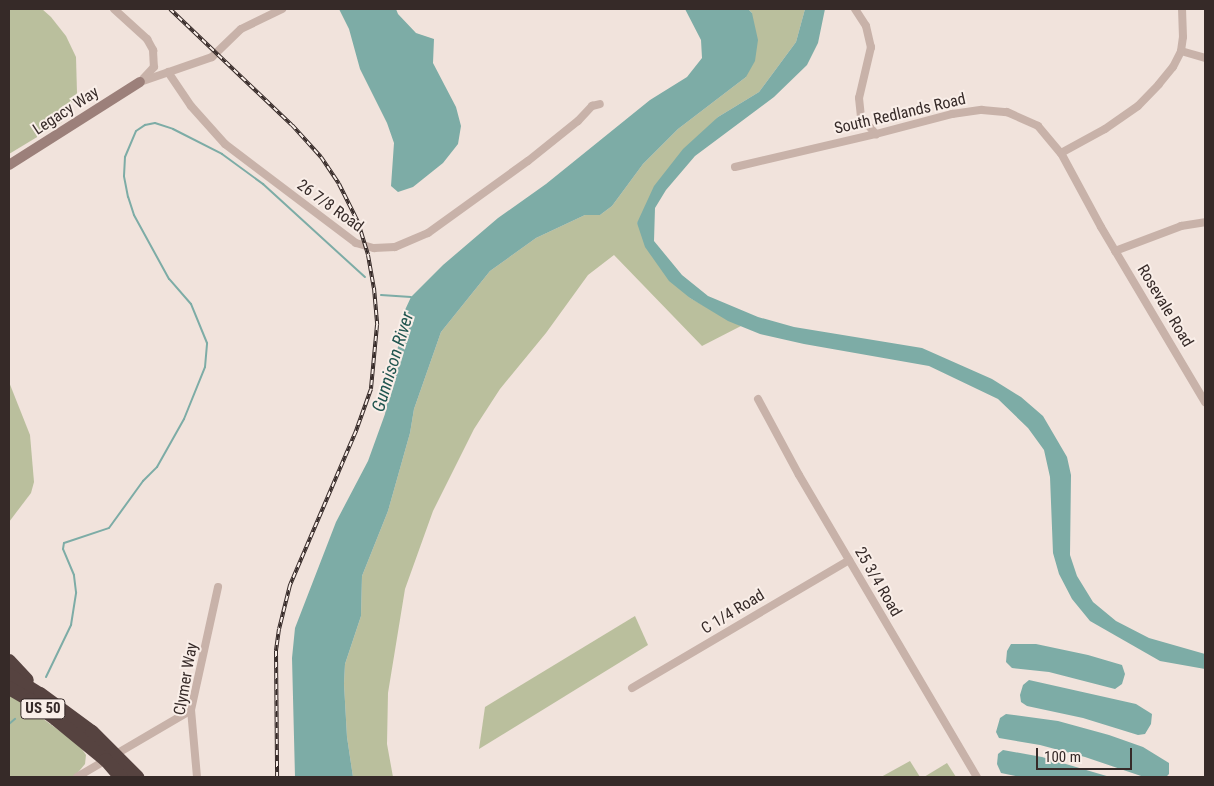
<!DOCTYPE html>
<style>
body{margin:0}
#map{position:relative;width:1214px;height:786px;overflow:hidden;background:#f1e3dc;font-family:"Roboto Condensed",sans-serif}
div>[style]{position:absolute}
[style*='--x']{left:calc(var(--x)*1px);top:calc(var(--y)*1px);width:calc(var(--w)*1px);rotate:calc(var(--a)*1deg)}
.green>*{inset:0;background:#babf9d}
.water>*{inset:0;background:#7daca6}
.stream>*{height:2px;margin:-1px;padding:0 1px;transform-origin:1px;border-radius:1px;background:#7daca6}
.street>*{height:8px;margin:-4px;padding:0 4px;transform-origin:4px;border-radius:4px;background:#c8b2a9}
.secondary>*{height:10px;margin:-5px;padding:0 5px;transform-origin:5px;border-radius:5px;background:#9c807a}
.highway>*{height:14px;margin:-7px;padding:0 7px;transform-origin:7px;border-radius:7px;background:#564340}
.rail>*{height:4px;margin-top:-2px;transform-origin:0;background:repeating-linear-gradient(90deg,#f9eee8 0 5.5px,#362a28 0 11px);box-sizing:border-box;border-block:1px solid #362a28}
span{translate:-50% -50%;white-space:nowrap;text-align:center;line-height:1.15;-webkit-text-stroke:4px #f9eee8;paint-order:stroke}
.shield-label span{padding:1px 4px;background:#f9eee8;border:1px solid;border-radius:4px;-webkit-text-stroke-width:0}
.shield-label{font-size:15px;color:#362a28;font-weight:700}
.street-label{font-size:16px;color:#362a28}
.water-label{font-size:18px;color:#20554f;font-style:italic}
.frame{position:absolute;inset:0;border:10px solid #362a28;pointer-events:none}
.scale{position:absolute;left:1036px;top:748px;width:96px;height:22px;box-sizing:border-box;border:2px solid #362a28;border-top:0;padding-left:6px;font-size:15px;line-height:18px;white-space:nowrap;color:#362a28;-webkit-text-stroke:4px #f9eee8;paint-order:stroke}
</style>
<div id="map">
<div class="green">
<i style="clip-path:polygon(9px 9px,42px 9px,51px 17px,66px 36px,76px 57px,77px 93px,62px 122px,9px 154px)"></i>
<i style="clip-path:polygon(748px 9px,805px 9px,796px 42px,759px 92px,718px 117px,637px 223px,690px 298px,741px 326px,702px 346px,614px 255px,588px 275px,546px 333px,500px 389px,474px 429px,433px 511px,405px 589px,388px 693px,387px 744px,393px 777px,353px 777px,347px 737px,344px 684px,345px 664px,361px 616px,362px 576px,388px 511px,410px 433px,414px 409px,441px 332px,490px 271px,536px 238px,585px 215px,600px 215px,612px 206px,643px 164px,678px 129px,746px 77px,752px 13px)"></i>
<i style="clip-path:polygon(9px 382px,30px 435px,34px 482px,31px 493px,9px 522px)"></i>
<i style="clip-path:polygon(635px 616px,648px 645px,479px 749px,485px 707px)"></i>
<i style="clip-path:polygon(9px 694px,79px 745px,86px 755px,85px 764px,75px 776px,9px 777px)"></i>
<i style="clip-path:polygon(910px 761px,920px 777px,881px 777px)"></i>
<i style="clip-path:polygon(947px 763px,956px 777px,924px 777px)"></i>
</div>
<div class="water">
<i style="clip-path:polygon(339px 9px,396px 9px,398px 14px,416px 33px,434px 39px,433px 63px,456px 107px,461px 126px,458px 144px,443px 163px,413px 187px,398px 192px,391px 186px,394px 143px,387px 123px,360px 69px,349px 29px)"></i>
<i style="clip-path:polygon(685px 9px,748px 9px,752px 13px,758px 40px,755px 61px,746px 77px,678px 129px,643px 164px,612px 206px,600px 215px,585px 215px,536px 238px,490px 271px,441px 332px,414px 409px,410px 433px,388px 511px,362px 576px,361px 616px,345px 664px,344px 684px,347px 737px,353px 777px,295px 777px,292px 658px,295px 628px,336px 522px,368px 461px,385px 414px,405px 310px,411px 297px,443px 265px,498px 218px,546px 184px,650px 100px,687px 77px,702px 58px,701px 40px)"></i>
<i style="clip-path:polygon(805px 9px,825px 9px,818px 43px,807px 65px,774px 97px,695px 156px,666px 190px,655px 208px,654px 241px,682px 275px,708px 296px,758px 317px,794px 327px,922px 348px,992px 379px,1021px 397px,1043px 416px,1067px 457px,1071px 475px,1070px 555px,1077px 576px,1093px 602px,1116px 621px,1149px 638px,1205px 654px,1205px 669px,1160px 661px,1090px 621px,1072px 599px,1059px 574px,1053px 553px,1050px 477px,1044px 450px,1028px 428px,998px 399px,929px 366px,804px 344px,760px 334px,728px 321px,690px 298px,669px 281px,645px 247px,637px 223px,654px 186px,683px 149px,718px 117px,759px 92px,796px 42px)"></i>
<i style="clip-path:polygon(1011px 644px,1036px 644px,1088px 655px,1122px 665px,1125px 674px,1122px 684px,1115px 689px,1049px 672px,1012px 668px,1006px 662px,1007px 651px)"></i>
<i style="clip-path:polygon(1029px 680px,1136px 704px,1152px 714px,1151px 724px,1145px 734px,1138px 735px,1083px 718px,1027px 706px,1021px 702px,1020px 695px,1023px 685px)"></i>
<i style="clip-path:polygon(1006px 714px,1058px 721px,1109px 735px,1143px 747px,1169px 763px,1169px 774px,1166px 777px,1144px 777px,1085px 757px,1040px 745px,999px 738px,996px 732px,1000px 718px)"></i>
<i style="clip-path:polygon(1003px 750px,1042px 757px,1110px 777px,1020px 777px,1001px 773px,997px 764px,998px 754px)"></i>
</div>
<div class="stream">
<i style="--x:381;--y:295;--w:30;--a:4"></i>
<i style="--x:46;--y:677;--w:58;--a:-64.3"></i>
<i style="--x:71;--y:625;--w:33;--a:-81"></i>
<i style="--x:76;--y:592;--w:17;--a:-97"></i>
<i style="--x:74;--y:575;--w:28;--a:-113"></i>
<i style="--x:63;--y:549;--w:6;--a:-81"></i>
<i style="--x:64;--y:543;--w:47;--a:-18.4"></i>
<i style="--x:109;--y:528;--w:58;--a:-54.1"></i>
<i style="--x:143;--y:481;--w:20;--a:-45"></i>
<i style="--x:157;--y:467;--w:55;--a:-60.6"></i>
<i style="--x:184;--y:419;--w:56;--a:-68"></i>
<i style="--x:205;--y:367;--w:24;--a:-85"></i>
<i style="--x:207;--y:343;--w:42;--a:-112.3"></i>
<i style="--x:191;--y:304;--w:33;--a:-131"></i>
<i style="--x:169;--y:279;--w:73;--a:-118.7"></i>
<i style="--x:134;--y:215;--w:19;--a:-108"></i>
<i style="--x:128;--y:197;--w:21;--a:-101"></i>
<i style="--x:124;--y:176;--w:19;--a:-87"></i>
<i style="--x:125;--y:157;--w:28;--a:-67"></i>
<i style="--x:136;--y:131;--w:11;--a:-34"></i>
<i style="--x:145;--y:125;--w:10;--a:-11"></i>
<i style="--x:155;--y:123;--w:19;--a:18"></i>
<i style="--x:173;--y:129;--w:55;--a:27"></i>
<i style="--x:222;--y:154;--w:51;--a:36.2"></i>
<i style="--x:263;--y:184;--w:138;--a:42.4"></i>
<i style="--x:9;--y:724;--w:8;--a:-40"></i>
</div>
<div class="street">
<i style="--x:114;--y:9;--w:45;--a:42.3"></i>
<i style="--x:147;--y:39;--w:13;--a:61"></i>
<i style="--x:153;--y:50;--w:17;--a:87"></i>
<i style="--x:154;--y:67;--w:16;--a:133"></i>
<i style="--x:855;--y:9;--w:20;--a:57"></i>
<i style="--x:866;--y:26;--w:22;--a:77"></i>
<i style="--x:871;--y:47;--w:52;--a:103.2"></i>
<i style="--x:859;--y:98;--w:19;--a:84"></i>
<i style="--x:861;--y:117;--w:23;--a:49"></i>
<i style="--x:1181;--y:51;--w:25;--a:16"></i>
<i style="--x:168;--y:72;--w:41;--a:55.9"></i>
<i style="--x:191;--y:106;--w:51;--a:48.2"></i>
<i style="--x:225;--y:144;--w:164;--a:37.1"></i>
<i style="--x:356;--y:243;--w:19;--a:16"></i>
<i style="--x:374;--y:248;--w:21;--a:-3"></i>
<i style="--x:395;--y:247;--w:36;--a:-23"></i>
<i style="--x:428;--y:233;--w:123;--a:-35.8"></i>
<i style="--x:528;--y:161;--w:64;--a:-38.7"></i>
<i style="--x:578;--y:121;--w:21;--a:-47"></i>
<i style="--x:592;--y:106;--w:8;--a:-14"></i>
<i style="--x:140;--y:82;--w:76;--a:-19.1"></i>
<i style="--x:212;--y:57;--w:40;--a:-44"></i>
<i style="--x:241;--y:29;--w:46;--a:-26"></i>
<i style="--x:1061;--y:153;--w:50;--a:-28.6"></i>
<i style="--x:1105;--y:129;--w:40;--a:-34.9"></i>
<i style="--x:1138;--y:106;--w:30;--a:-46"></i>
<i style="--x:1159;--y:84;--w:22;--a:-51"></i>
<i style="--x:1173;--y:67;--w:18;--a:-63"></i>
<i style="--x:1181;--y:51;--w:14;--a:-82"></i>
<i style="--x:1183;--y:37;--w:28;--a:-92"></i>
<i style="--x:735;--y:167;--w:145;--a:-13.2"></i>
<i style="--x:876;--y:134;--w:79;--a:-14.7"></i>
<i style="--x:952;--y:114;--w:30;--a:-8"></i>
<i style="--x:982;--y:110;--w:25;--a:5"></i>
<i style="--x:1007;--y:112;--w:34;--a:24"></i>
<i style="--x:1038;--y:126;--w:35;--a:50"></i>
<i style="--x:1061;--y:153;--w:84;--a:61.6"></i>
<i style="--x:1101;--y:227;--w:204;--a:59.3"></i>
<i style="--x:1115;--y:251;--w:71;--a:-20.7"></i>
<i style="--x:1181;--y:226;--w:24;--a:-9"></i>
<i style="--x:758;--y:399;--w:86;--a:61.7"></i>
<i style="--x:799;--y:475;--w:351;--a:59.5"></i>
<i style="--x:632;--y:688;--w:252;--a:-30.5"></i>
<i style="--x:77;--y:777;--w:132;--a:-30.4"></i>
<i style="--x:197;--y:777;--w:67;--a:-95.1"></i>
<i style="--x:191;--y:710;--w:126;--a:-77.6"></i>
</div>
<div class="secondary">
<i style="--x:9;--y:165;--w:155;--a:-32.4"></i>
</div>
<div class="highway">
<i style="--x:9;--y:661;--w:26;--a:47"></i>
<i style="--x:9;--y:675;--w:36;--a:32"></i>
<i style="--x:40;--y:694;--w:64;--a:36.2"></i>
<i style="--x:92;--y:732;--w:64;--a:45"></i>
<i style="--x:9;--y:688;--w:24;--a:30"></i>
<i style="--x:30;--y:700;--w:32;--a:36"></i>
<i style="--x:56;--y:719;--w:65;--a:39.4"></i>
<i style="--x:106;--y:760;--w:23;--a:49"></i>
</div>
<div class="rail">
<i style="--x:170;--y:9;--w:168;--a:43.6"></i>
<i style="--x:292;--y:125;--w:43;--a:47.8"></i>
<i style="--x:321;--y:157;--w:32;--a:56"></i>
<i style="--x:339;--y:184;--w:42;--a:63.4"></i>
<i style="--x:358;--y:222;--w:34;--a:73"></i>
<i style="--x:368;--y:255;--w:34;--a:80"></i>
<i style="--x:374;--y:288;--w:37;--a:85"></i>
<i style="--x:377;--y:325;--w:64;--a:95.4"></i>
<i style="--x:371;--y:389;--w:45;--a:109.7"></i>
<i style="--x:356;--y:431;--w:168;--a:113.2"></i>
<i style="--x:290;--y:585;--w:45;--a:104"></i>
<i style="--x:279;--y:629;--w:22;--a:98"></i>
<i style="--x:276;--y:651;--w:126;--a:89.5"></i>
</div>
<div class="shield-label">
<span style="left:43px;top:709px">US 50</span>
</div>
<div class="street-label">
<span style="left:66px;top:111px;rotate:-33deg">Legacy Way</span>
<span style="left:900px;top:114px;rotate:-13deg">South Redlands Road</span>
<span style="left:330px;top:206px;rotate:36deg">26 7/8 Road</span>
<span style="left:1165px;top:306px;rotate:59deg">Rosevale Road</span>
<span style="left:878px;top:582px;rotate:60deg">25 3/4 Road</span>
<span style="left:733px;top:612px;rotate:-31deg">C 1/4 Road</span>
<span style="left:186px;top:679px;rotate:-80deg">Clymer Way</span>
</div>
<div class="water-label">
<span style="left:393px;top:362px;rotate:-73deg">Gunnison River</span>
</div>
<div class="frame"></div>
<div class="scale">100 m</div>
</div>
